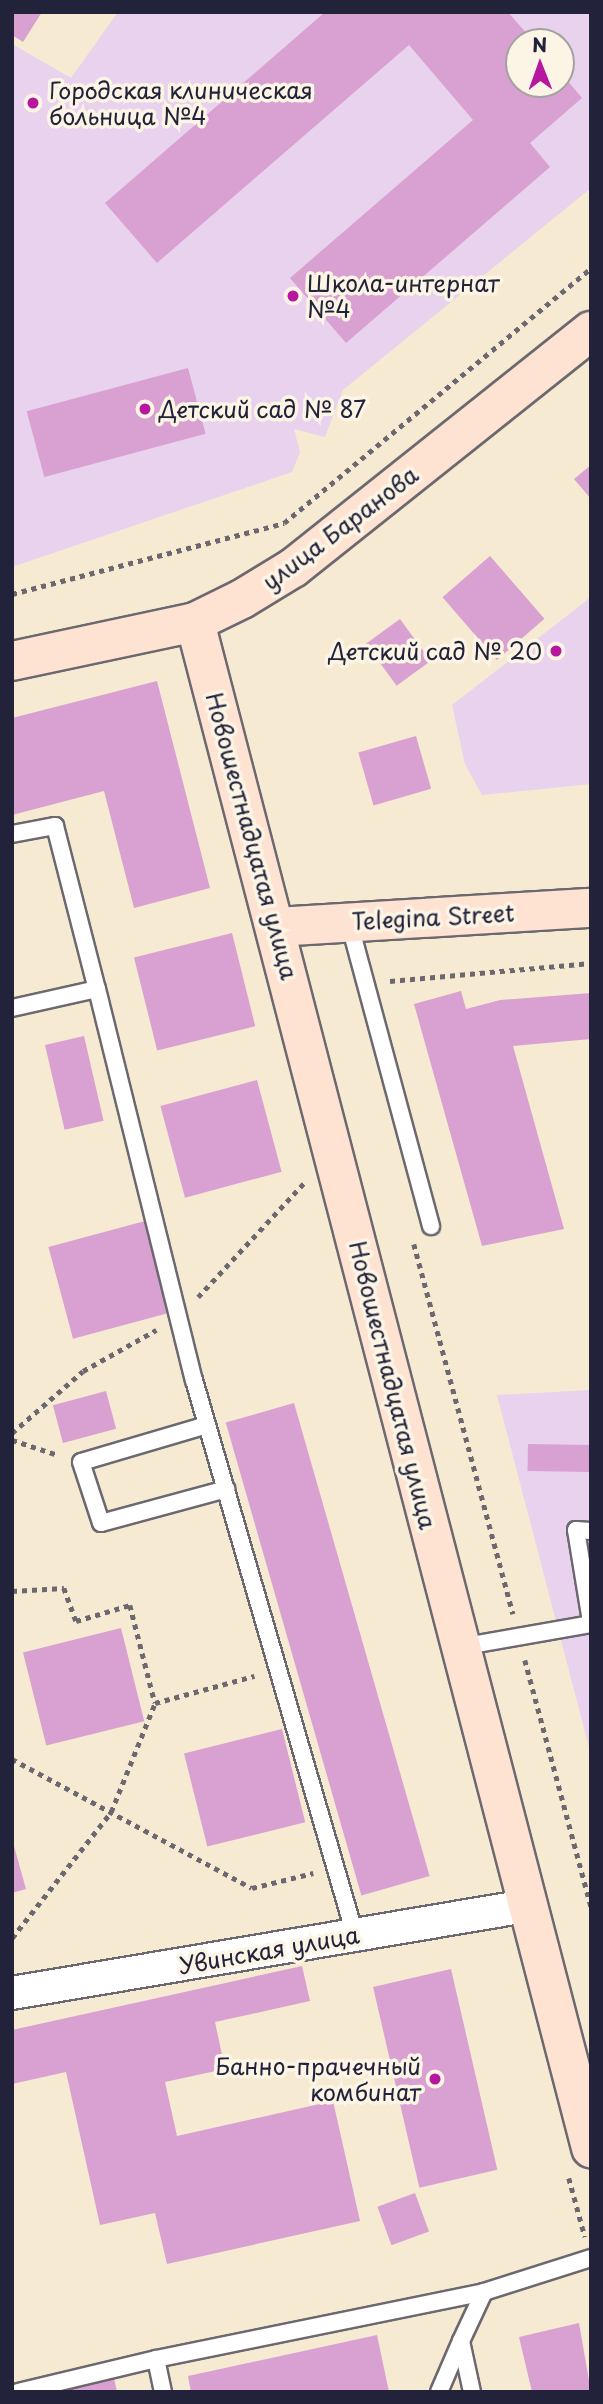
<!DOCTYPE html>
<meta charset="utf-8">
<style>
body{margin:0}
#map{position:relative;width:603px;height:2404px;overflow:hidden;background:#f6ead2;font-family:"Playpen Sans",sans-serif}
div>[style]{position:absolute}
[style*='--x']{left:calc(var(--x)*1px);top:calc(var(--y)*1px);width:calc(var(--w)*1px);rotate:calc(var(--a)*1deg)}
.built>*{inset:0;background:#e9d2ed}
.building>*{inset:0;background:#d9a1d1;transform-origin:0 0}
.path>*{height:4.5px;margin-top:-2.25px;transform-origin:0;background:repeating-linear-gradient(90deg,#6c6870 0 5px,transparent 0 10px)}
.roads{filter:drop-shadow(2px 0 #6c6870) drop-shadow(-2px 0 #6c6870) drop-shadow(0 2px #6c6870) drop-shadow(0 -2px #6c6870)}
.lane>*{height:16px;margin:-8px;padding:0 8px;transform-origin:8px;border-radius:8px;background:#fff}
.street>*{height:32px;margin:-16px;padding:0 16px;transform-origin:16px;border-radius:16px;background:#fff}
.secondary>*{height:38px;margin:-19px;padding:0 19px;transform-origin:19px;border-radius:19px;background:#fee3d2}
.dots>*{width:19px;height:19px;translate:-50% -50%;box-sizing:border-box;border:4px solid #fcf5e5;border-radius:50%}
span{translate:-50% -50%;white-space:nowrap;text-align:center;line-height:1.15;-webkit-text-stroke:7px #fcf5e5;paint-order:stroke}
.poi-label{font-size:23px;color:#22223b}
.left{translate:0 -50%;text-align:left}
.right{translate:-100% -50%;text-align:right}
.street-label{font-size:23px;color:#22223b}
.frame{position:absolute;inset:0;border:14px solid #22223b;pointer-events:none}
.north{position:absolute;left:505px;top:28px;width:70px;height:70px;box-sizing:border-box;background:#fcf5e5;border:2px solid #a5a1a1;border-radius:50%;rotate:359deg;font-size:19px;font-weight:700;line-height:28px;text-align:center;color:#22223b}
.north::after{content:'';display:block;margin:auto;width:24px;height:32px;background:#b5179e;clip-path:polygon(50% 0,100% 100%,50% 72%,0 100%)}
</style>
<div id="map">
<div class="built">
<i style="clip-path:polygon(evenodd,118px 12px,591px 12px,591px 188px,343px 390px,325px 437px,294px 429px,300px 452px,292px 472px,12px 567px,12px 44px,71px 78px,118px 12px,519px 42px,561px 42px,561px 84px,519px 84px,519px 42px)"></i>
<i style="clip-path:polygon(591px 597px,591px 784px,482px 795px,465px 764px,452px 705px)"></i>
<i style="clip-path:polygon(591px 1390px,591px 1755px,497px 1395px)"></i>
</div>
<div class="building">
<i style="clip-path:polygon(12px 12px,42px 12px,23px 42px,12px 35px)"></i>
<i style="clip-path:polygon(325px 12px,508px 12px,534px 42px,519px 42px,519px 84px,561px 84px,561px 73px,582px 98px,530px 143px,550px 167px,346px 343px,290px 278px,473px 120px,409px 45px,157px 263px,105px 203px)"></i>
<i style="left:188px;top:368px;width:68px;height:167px;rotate:75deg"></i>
<i style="clip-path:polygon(591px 465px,591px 499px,574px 479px)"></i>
<i style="left:490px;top:556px;width:83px;height:63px;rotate:49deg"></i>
<i style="left:400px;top:619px;width:52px;height:42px;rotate:54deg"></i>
<i style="clip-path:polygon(157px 681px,210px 888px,134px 908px,104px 791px,12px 815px,12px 718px)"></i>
<i style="left:416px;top:736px;width:55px;height:60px;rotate:74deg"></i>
<i style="left:232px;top:933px;width:96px;height:101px;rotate:76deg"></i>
<i style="clip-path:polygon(461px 991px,466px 1009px,500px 1000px,591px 993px,591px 1039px,513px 1046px,564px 1229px,482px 1246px,414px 1004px)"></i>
<i style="left:84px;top:1036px;width:87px;height:40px;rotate:77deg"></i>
<i style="left:257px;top:1080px;width:95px;height:100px;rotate:75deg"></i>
<i style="left:145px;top:1221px;width:95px;height:100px;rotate:75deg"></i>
<i style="left:106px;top:1391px;width:39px;height:55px;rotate:75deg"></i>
<i style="left:294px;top:1403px;width:492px;height:71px;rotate:74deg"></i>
<i style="left:528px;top:1444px;width:63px;height:27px;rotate:1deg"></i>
<i style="left:121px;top:1628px;width:96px;height:101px;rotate:76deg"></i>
<i style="left:282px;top:1729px;width:96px;height:101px;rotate:76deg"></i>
<i style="clip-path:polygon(12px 1839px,26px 1889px,12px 1893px)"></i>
<i style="clip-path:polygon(302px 1966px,310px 2001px,215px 2022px,225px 2069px,165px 2082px,177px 2136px,333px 2101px,360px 2221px,167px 2264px,155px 2213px,100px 2225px,66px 2072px,12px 2084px,12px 2030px)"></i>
<i style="left:451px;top:1969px;width:206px;height:80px;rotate:77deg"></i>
<i style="left:415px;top:2193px;width:41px;height:40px;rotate:70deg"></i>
<i style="clip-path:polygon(579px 2323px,591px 2392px,532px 2392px,519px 2337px)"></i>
<i style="clip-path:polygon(377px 2335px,389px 2392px,191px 2392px,188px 2376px)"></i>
<i style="clip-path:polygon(113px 2374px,117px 2392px,32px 2392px)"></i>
</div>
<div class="path">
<i style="--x:12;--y:594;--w:281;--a:-14.6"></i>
<i style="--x:284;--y:523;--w:399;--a:-39.7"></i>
<i style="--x:390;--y:981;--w:202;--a:-5.1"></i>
<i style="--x:414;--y:1244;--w:383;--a:75"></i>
<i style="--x:198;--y:1297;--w:156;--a:-47.1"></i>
<i style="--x:12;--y:1433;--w:94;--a:-41.1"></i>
<i style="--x:83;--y:1371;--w:84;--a:-29.3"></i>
<i style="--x:12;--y:1440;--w:48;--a:18.1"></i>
<i style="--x:12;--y:1591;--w:52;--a:-3.3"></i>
<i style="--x:64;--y:1588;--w:35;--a:70"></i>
<i style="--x:76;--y:1621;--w:56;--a:-16.5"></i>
<i style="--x:130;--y:1605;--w:101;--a:75.7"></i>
<i style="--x:525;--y:1660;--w:255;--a:75"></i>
<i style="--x:12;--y:1759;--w:272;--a:28.3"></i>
<i style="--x:252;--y:1888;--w:63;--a:-13.8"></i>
<i style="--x:12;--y:1938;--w:160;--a:-51.8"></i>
<i style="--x:111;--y:1812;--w:118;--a:-68"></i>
<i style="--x:155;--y:1703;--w:103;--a:-15.3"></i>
<i style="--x:569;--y:2178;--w:61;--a:74.8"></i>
</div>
<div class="roads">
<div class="lane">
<i style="--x:12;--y:834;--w:44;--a:-10.5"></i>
<i style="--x:55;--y:826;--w:168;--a:75.6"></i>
<i style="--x:349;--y:922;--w:315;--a:74.9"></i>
<i style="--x:12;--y:1008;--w:87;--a:-12.6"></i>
<i style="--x:97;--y:989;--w:403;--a:76.1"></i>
<i style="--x:194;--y:1380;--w:578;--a:73.82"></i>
<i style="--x:207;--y:1425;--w:131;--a:163.6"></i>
<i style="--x:81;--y:1462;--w:64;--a:71.8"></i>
<i style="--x:101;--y:1523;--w:130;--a:-15.2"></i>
<i style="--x:591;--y:1531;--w:15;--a:-176"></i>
<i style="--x:576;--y:1530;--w:93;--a:80.7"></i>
<i style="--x:460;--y:1647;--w:133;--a:-10"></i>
<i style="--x:18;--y:2392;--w:142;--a:-13.4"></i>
<i style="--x:163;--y:2392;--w:34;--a:-102"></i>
<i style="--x:156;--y:2359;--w:335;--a:-11.5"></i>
<i style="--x:439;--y:2392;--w:56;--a:-66.7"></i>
<i style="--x:472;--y:2392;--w:52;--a:-102.2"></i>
<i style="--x:461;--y:2341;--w:54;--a:-64.9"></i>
<i style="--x:484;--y:2292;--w:112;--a:-17.6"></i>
</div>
<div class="street">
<i style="--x:12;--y:1993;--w:521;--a:-9.61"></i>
</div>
<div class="secondary">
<i style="--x:195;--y:622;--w:1577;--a:75.45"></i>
<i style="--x:12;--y:661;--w:187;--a:-12"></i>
<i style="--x:195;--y:622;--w:52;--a:-26.1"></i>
<i style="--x:242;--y:599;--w:60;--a:-31.3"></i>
<i style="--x:293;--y:568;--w:381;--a:-38.5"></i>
<i style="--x:276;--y:927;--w:316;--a:-3.5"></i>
</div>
</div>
<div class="dots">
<i style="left:33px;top:103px;background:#b5179e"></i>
<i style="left:293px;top:296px;background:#b5179e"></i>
<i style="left:145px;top:409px;background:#b5179e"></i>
<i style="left:556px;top:651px;background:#b5179e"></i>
<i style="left:435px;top:2079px;background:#b5179e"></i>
</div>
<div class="poi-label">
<span class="left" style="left:49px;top:103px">Городская клиническая<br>больница №4</span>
<span class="left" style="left:307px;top:296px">Школа-интернат<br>№4</span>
<span class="left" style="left:159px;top:409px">Детский сад № 87</span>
<span class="right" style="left:542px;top:651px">Детский сад № 20</span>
<span class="right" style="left:421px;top:2079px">Банно-прачечный<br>комбинат</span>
</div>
<div class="street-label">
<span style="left:340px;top:528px;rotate:-37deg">улица Баранова</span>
<span style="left:252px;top:836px;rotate:75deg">Новошестнадцатая улица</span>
<span style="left:433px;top:917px;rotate:-3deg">Telegina Street</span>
<span style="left:393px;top:1385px;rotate:76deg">Новошестнадцатая улица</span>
<span style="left:269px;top:1950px;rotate:-10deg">Увинская улица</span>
</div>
<div class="frame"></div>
<div class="north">N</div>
</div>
